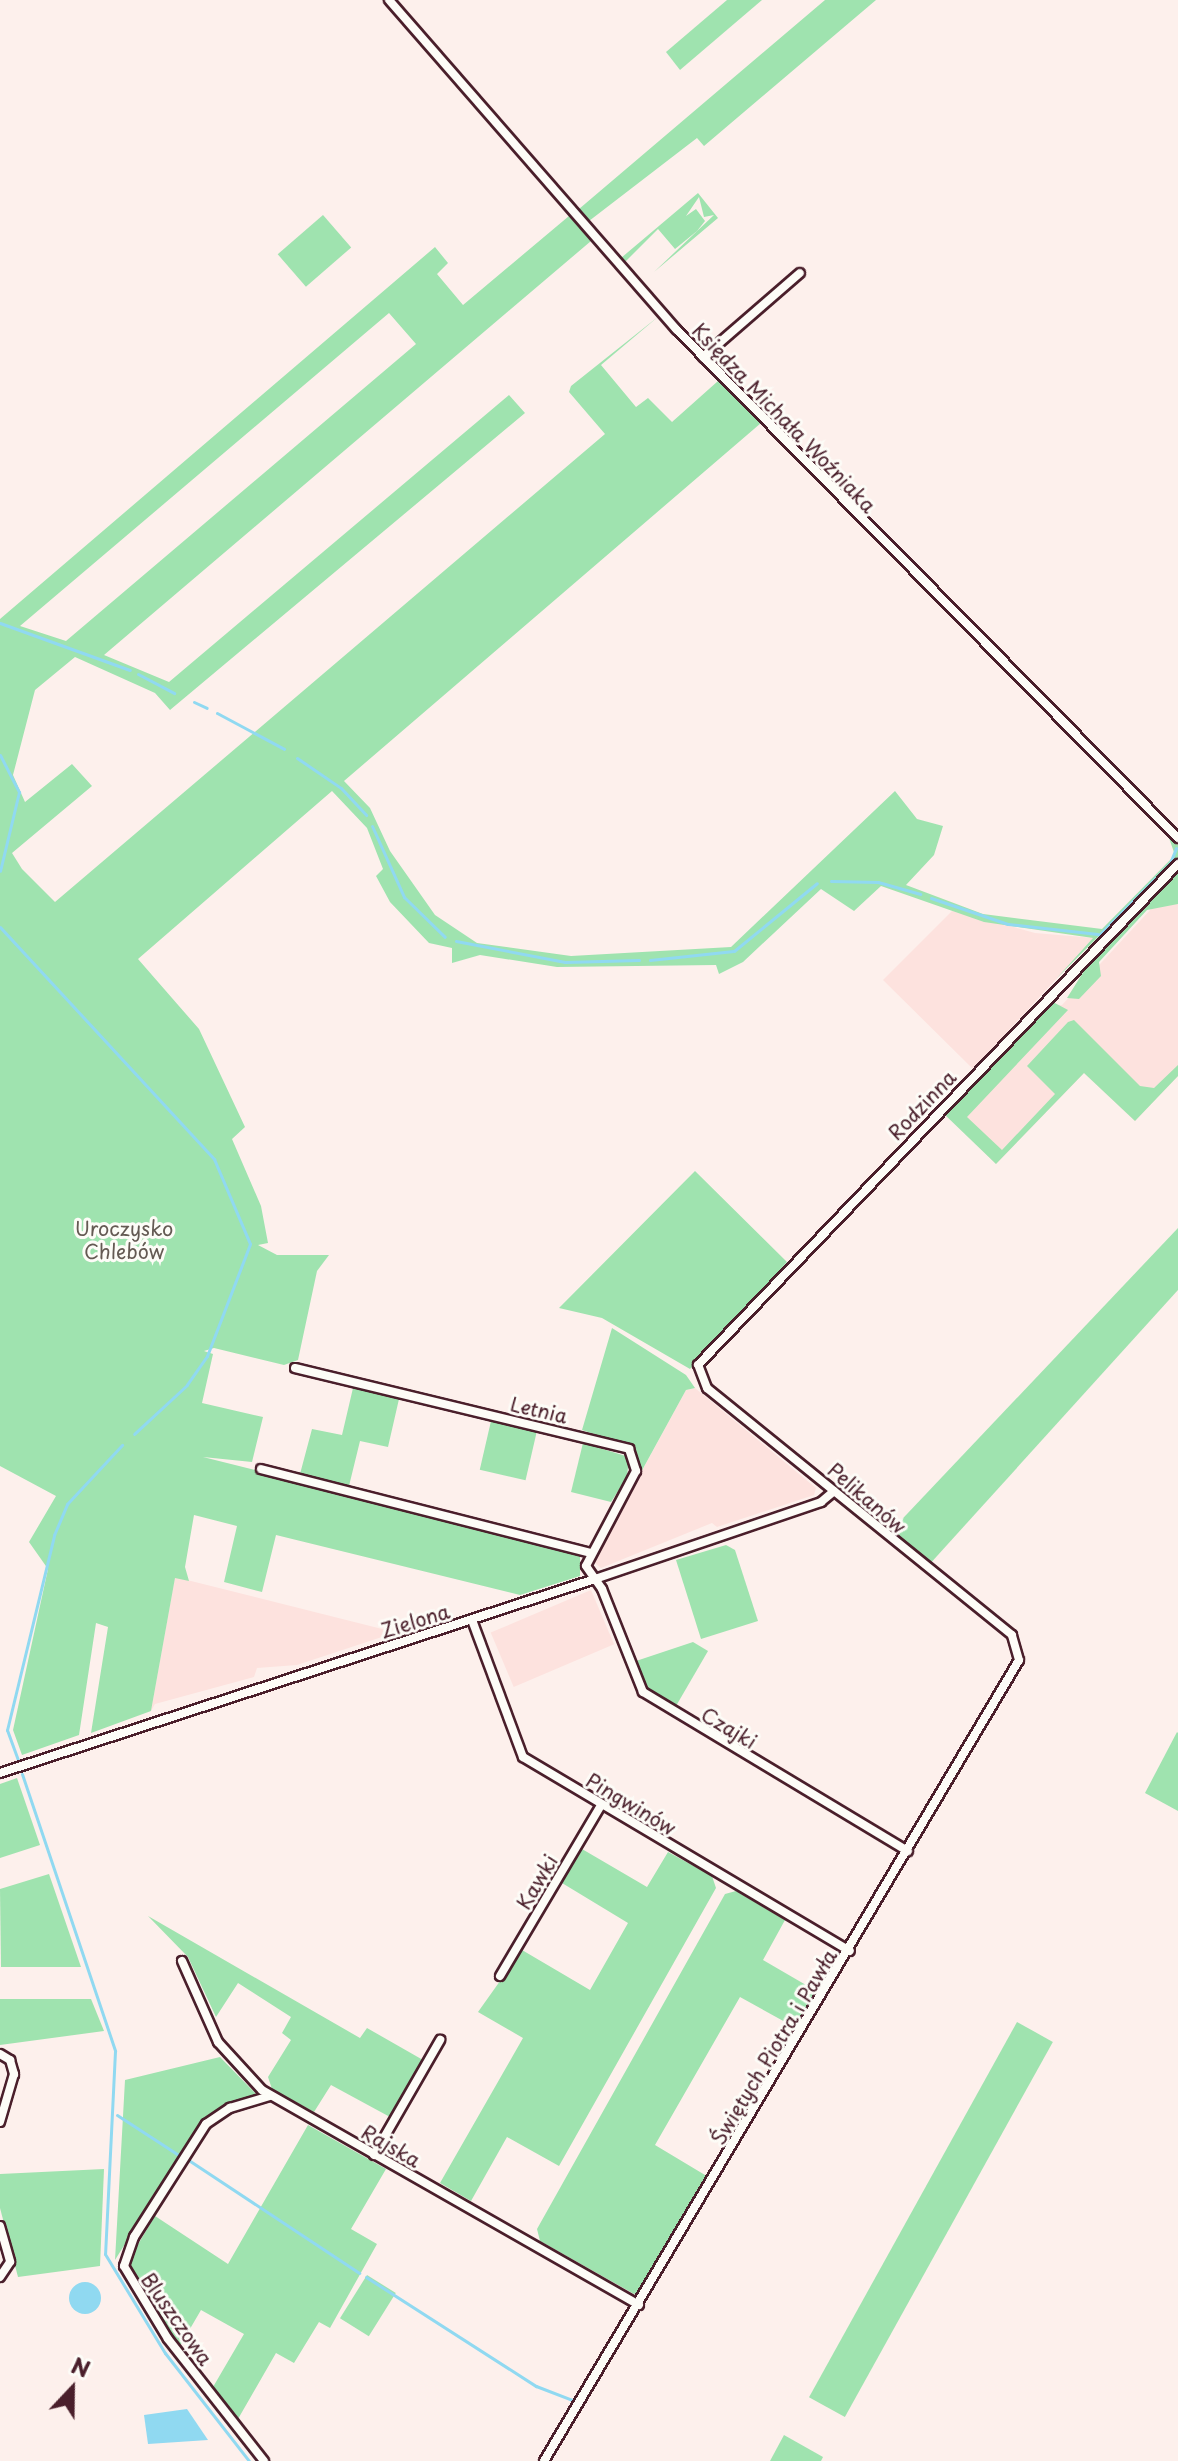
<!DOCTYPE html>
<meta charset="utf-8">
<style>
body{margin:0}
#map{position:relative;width:1178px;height:2461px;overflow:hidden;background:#fdf0ec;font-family:"Playpen Sans",sans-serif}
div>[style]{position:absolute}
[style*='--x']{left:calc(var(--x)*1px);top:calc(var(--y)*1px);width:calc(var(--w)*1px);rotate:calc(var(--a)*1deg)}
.built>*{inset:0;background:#fde2de;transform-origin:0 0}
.green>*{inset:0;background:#9fe3af;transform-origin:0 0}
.water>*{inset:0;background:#90d9f1}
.round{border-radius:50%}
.stream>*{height:3px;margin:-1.5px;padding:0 1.5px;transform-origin:1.5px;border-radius:1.5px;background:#90d9f1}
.roads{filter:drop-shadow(2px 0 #4a1f2b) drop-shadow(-2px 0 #4a1f2b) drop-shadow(0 2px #4a1f2b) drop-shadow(0 -2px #4a1f2b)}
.street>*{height:8px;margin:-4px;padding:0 4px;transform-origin:4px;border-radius:4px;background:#fdfcf7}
span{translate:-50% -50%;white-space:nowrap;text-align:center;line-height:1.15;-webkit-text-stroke:6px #fdfcf7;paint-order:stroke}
.street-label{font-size:20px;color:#4a1f2b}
.park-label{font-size:20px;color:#645a53}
.north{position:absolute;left:32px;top:2349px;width:80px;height:80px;-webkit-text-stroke:6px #fdfcf7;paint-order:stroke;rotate:22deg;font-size:22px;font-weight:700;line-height:32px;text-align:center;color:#4a1f2b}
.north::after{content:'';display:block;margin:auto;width:28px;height:36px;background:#4a1f2b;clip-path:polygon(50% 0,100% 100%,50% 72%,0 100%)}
</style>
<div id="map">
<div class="built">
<i style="clip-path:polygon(1178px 880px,1178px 1076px,1135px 1121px,1084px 1073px,996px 1164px,947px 1116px,1053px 1006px,1062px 1005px)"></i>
<i style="clip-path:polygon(953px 910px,1035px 933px,1094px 938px,973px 1069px,883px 980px)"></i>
<i style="clip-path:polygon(695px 1388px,816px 1488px,814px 1495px,717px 1527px,712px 1523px,601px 1568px,593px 1561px,686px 1390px)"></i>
<i style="clip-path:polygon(175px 1577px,390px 1631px,391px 1634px,297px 1665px,257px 1668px,254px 1677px,155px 1704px,151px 1711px)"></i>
<i style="left:591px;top:1590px;width:59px;height:109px;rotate:67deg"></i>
</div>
<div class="green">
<i style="clip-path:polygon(727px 0,762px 0,680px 70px,666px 52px)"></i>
<i style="clip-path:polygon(825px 0,876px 0,704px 146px,697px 138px,589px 221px,579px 209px)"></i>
<i style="clip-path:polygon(698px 193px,718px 218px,654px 272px,714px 215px,704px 217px,699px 197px,686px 216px,696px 209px,705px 221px,697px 231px,675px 249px,658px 229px,625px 262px,621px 258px)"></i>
<i style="left:323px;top:215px;width:43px;height:60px;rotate:49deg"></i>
<i style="clip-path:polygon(evenodd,569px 216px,591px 241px,104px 655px,169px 682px,509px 395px,525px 413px,170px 710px,155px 693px,75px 657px,35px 690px,13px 775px,25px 802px,72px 764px,92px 786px,12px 853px,22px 869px,55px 902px,605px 434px,569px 392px,571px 386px,659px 316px,601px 365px,636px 407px,648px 398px,672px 422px,718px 381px,761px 423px,344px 781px,370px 808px,390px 851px,435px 915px,477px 943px,571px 956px,731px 947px,895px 791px,917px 819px,943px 826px,934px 855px,906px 885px,983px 914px,1102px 929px,1175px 855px,1169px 838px,1178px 845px,1178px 857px,1056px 979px,1093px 938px,984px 922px,881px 886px,854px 911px,821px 889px,743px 962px,719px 974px,716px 965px,557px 967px,480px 955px,452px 963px,452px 948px,429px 943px,390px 902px,376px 876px,383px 869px,367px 828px,332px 791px,138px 959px,199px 1029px,245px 1127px,232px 1139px,261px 1206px,268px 1243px,258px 1245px,277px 1255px,329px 1255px,317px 1271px,298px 1360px,284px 1365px,214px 1348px,204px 1351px,213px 1354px,202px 1403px,263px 1417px,252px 1462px,203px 1457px,565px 1548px,580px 1556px,580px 1576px,520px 1595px,276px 1535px,262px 1592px,224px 1582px,237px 1526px,194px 1515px,185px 1567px,189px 1581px,175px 1578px,151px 1711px,91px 1733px,108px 1627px,96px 1623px,79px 1735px,22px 1755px,13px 1730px,48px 1569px,29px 1542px,56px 1496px,0 1466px,0 619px,435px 247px,448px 263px,437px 274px,463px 305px,569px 216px,389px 313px,416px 344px,66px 641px,20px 626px,389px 313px)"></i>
<i style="clip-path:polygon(1178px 871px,1178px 904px,1147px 910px,1099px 962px,1101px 976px,1079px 999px,1067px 998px,1096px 952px)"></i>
<i style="clip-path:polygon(1053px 1002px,1068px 1010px,967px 1117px,1002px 1150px,1055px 1094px,1027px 1066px,1068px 1022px,1074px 1020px,1140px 1086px,1154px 1088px,1178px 1065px,1178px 1076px,1135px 1121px,1084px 1073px,996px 1164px,943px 1113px)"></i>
<i style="clip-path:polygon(695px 1171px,787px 1262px,690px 1369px,602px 1318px,559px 1308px)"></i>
<i style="clip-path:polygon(1178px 1228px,1178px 1290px,928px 1566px,889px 1533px)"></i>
<i style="clip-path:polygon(612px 1328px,686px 1375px,695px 1388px,686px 1390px,640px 1474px,633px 1447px,582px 1430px)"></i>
<i style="clip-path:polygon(353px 1388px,399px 1399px,388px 1447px,360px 1441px,349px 1486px,300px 1474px,312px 1429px,342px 1435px)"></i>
<i style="left:491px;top:1421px;width:47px;height:50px;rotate:13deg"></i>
<i style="clip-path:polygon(583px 1443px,629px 1457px,627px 1477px,611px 1502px,571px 1492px)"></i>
<i style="clip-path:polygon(726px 1545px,735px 1550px,758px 1621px,701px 1639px,676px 1560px)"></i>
<i style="clip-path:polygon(693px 1642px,708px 1651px,676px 1706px,650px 1693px,633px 1662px)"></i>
<i style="clip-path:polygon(1177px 1732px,1178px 1733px,1178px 1811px,1145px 1793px)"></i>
<i style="clip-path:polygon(17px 1778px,40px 1845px,0 1858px,0 1784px)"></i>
<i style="clip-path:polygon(582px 1849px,647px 1887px,668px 1852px,712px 1876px,716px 1888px,559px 2166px,507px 2137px,471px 2201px,440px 2183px,523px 2038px,478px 2012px,522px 1950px,590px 1990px,628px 1923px,562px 1883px)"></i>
<i style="clip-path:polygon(49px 1874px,81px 1967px,1px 1967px,0 1889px)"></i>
<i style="clip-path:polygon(736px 1891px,785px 1920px,763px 1960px,818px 1992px,796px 2028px,740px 1997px,655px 2145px,710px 2178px,642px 2291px,634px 2294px,540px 2241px,537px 2229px,725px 1894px)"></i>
<i style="clip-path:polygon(148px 1916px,360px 2038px,367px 2028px,423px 2060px,390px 2117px,331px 2085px,314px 2112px,272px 2089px,268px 2077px,291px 2040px,282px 2033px,291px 2017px,238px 1983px,216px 2017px,188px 1957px)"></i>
<i style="clip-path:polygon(0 1999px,91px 1999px,104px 2031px,0 2045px)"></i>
<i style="left:1017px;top:2022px;width:41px;height:429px;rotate:29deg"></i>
<i style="clip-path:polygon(220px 2057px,256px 2094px,203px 2119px,115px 2260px,125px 2080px)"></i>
<i style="clip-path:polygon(308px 2125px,386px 2169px,351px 2229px,377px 2244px,330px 2328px,319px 2322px,294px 2363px,276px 2353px,238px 2419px,213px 2387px,244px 2334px,201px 2310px,180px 2346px,147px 2302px,128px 2261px,155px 2216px,228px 2264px)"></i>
<i style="clip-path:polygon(104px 2169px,100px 2266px,18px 2277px,0 2208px,0 2174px)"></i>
<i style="left:367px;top:2275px;width:34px;height:51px;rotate:32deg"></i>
<i style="clip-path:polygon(784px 2435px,823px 2457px,821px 2461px,770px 2461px)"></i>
</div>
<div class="water">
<i class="round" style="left:69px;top:2282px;width:32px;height:32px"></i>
<i style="clip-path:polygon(187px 2409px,208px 2440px,148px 2444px,144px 2415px)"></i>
</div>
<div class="stream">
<i style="--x:0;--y:623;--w:138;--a:19.9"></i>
<i style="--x:138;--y:674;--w:41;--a:27.8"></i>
<i style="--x:194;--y:702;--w:14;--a:25"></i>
<i style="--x:217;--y:713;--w:76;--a:28.2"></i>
<i style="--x:0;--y:755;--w:42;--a:62.8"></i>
<i style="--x:19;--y:792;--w:81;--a:103.5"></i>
<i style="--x:297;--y:758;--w:53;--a:34.3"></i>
<i style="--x:341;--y:788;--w:37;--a:47"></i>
<i style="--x:372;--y:826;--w:78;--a:65.7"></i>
<i style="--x:404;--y:897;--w:57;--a:44.3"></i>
<i style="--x:831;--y:881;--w:47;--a:1.2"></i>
<i style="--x:878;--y:882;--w:44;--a:15.9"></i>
<i style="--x:931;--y:898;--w:81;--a:18.7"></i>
<i style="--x:1008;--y:924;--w:90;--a:6.4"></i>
<i style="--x:0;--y:927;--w:316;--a:47.3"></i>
<i style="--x:214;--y:1159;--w:92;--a:67"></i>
<i style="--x:250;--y:1244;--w:120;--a:111"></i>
<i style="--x:207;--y:1356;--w:35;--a:125"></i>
<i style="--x:187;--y:1385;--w:72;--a:137.2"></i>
<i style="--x:1099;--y:935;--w:101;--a:-45.4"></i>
<i style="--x:1170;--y:863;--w:16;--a:-68"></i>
<i style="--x:456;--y:941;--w:111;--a:10.9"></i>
<i style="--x:565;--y:962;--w:74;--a:-1.5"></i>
<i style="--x:650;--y:960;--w:84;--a:-6.1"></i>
<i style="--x:734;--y:951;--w:107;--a:-39.3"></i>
<i style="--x:18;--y:1760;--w:32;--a:-110"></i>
<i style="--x:7;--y:1730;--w:201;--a:-76.4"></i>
<i style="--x:54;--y:1535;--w:34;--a:-67"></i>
<i style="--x:67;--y:1504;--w:81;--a:-47"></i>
<i style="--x:22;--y:1774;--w:292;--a:71.4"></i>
<i style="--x:115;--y:2051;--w:203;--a:92.8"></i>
<i style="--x:105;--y:2254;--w:116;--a:58.8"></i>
<i style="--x:165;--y:2353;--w:137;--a:52.1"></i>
<i style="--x:117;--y:2115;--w:72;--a:33"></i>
<i style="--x:190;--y:2161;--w:203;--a:33.5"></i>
<i style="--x:366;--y:2277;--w:202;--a:32.7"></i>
<i style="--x:536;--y:2386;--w:42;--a:21"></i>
</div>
<div class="roads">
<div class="street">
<i style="--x:389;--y:0;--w:437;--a:48.9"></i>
<i style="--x:676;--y:329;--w:715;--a:45.4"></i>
<i style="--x:703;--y:357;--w:128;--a:-40.9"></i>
<i style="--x:295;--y:1368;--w:344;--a:13.6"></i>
<i style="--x:629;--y:1449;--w:23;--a:72"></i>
<i style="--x:636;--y:1471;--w:107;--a:117.8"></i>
<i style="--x:586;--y:1566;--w:28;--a:55"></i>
<i style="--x:602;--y:1589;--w:111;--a:68.3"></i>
<i style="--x:643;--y:1692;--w:309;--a:31"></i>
<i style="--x:261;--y:1469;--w:340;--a:14.3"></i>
<i style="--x:472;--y:1620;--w:146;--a:69.6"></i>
<i style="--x:523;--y:1757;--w:380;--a:30.7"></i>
<i style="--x:0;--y:1773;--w:626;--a:-18.06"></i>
<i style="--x:595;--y:1579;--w:239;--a:-18.8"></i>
<i style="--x:821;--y:1502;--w:17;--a:-40"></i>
<i style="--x:182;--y:1961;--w:89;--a:66"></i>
<i style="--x:218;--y:2042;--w:65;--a:47.5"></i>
<i style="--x:262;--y:2090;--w:434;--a:29.7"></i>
<i style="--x:500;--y:1976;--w:199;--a:-59.4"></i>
<i style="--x:0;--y:2054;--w:12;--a:31"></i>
<i style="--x:10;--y:2060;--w:15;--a:74"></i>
<i style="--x:14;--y:2074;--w:50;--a:106.3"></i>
<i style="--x:374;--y:2155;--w:133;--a:-60.1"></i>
<i style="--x:0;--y:2226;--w:37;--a:74"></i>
<i style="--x:10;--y:2262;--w:18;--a:124"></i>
<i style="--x:264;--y:2461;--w:155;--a:-128.2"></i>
<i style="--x:168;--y:2339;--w:85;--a:-121.1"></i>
<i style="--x:124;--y:2266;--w:31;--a:-71"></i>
<i style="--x:134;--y:2237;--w:134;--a:-57.5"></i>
<i style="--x:206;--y:2124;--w:29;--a:-34"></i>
<i style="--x:230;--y:2108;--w:42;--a:-16.7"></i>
<i style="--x:544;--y:2461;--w:931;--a:-59.33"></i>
<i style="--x:1019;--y:1660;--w:26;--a:-106"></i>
<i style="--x:1012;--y:1635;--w:392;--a:-141"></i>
<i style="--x:707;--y:1388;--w:25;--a:-111"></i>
<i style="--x:698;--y:1365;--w:694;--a:-46.23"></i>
</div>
</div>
<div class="street-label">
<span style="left:784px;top:418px;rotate:46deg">Księdza Michała Woźniaka</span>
<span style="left:922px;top:1105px;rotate:-46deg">Rodzinna</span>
<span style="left:539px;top:1410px;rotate:13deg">Letnia</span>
<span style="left:867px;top:1498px;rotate:41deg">Pelikanów</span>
<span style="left:415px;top:1621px;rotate:-17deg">Zielona</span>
<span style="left:729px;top:1728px;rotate:31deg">Czajki</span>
<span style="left:631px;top:1804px;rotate:31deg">Pingwinów</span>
<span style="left:537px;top:1882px;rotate:-59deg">Kawki</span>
<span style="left:774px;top:2047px;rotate:-59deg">Świętych Piotra i Pawła</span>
<span style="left:391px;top:2146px;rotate:30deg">Rajska</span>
<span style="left:177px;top:2319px;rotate:55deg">Bluszczowa</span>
</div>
<div class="park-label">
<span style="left:124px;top:1240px">Uroczysko<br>Chlebów</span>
</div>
<div class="north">N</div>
</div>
